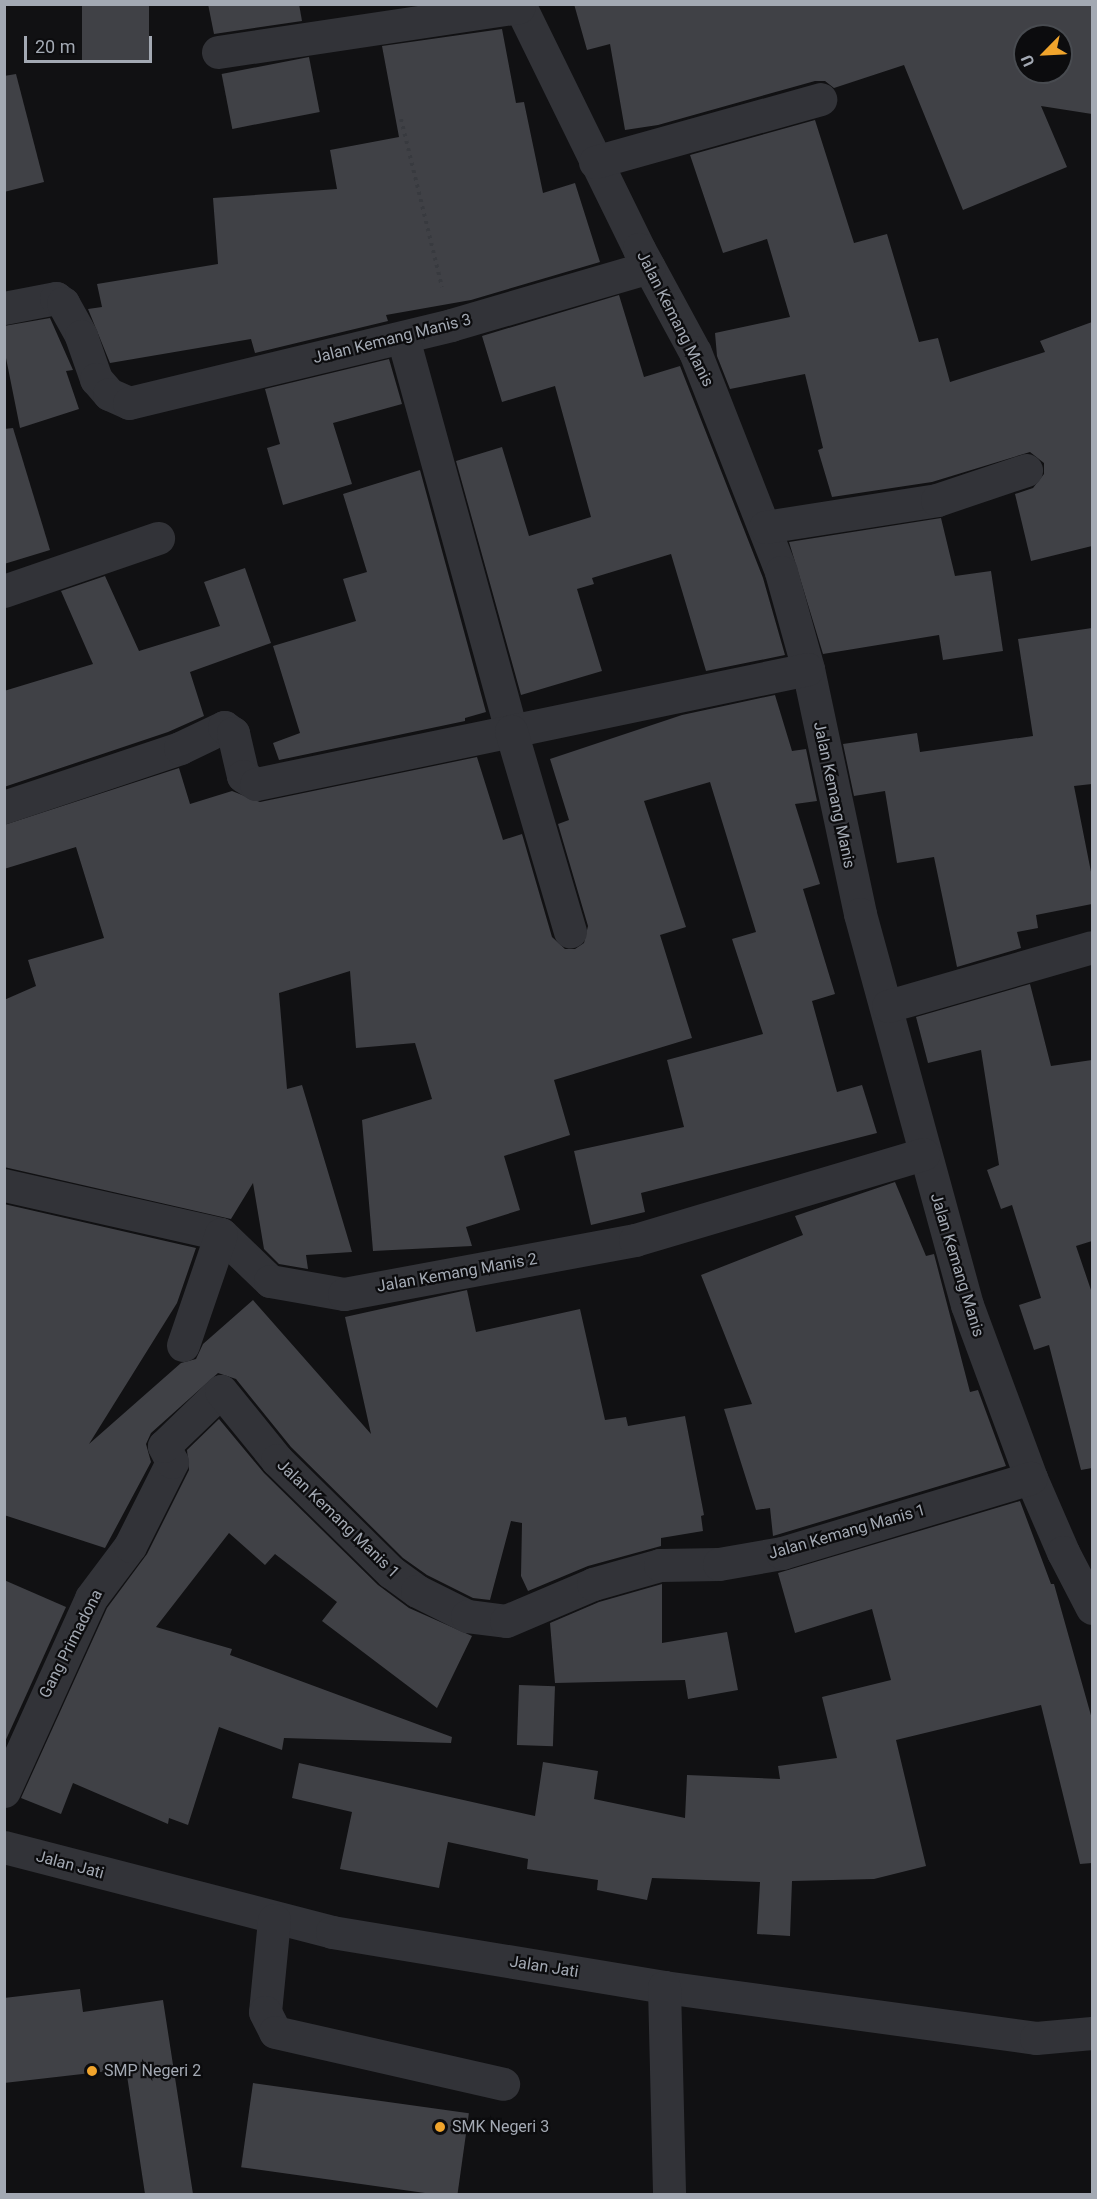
<!DOCTYPE html>
<style>
body{margin:0}
#map{position:relative;width:1097px;height:2199px;overflow:hidden;background:#111113;font-family:Roboto,sans-serif}
div>[style]{position:absolute}
[style*='--x']{left:calc(var(--x)*1px);top:calc(var(--y)*1px);width:calc(var(--w)*1px);rotate:calc(var(--a)*1deg)}
.building>*{inset:0;background:#404146;transform-origin:0 0}
.path>*{height:4px;margin-top:-2px;transform-origin:0;background:repeating-linear-gradient(90deg,#383a3f 0 3px,transparent 0 7.5px)}
.minor>*{height:33px;margin:-16.5px;padding:0 16.5px;transform-origin:16.5px;border-radius:16.5px;background:#323338}
.dots>*{width:16px;height:16px;translate:-50% -50%;box-sizing:border-box;border:3px solid #0c0c0e;border-radius:50%}
span{translate:-50% -50%;white-space:nowrap;text-align:center;line-height:1.15;-webkit-text-stroke:4.5px #0c0c0e;paint-order:stroke}
.street-label{font-size:16px;color:#a3a9b3}
.poi-label{font-size:16px;color:#a3a9b3}
.left{translate:0 -50%;text-align:left}
.frame{position:absolute;inset:0;border:6px solid #a3a9b3;pointer-events:none}
.north{position:absolute;left:1013px;top:24px;width:60px;height:60px;box-sizing:border-box;background:#0c0c0e;border:2px solid #484b50;border-radius:50%;rotate:246deg;font-size:16px;font-weight:700;line-height:24px;text-align:center;color:#a3a9b3}
.north::after{content:'';display:block;margin:auto;width:21px;height:27px;background:#f0a42c;clip-path:polygon(50% 0,100% 100%,50% 72%,0 100%)}
.scale{position:absolute;left:24px;top:36px;width:128px;height:27px;box-sizing:border-box;border:3px solid #a3a9b3;border-top:0;padding-left:8px;font-size:18px;line-height:21px;white-space:nowrap;color:#a3a9b3;-webkit-text-stroke:4px #0c0c0e;paint-order:stroke}
</style>
<div id="map">
<div class="building">
<i style="left:82px;top:4px;width:67px;height:56px"></i>
<i style="clip-path:polygon(208px 4px,299px 4px,302px 21px,214px 34px)"></i>
<i style="clip-path:polygon(evenodd,574px 4px,1092px 4px,1092px 114px,1041px 106px,1067px 167px,963px 210px,904px 65px,834px 88px,825px 81px,815px 81px,658px 125px,625px 130px,610px 44px,587px 50px,574px 4px,1025px 36px,1061px 36px,1061px 72px,1025px 72px,1025px 36px)"></i>
<i style="clip-path:polygon(502px 29px,516px 103px,524px 102px,543px 193px,575px 183px,600px 262px,471px 300px,386px 315px,388px 321px,255px 353px,251px 339px,110px 363px,88px 309px,102px 307px,97px 284px,218px 264px,213px 198px,337px 189px,330px 150px,399px 137px,382px 46px)"></i>
<i style="left:309px;top:57px;width:56px;height:89px;rotate:79deg"></i>
<i style="clip-path:polygon(16px 74px,44px 182px,4px 192px,4px 76px)"></i>
<i style="clip-path:polygon(815px 120px,854px 243px,887px 234px,919px 342px,938px 338px,950px 382px,1045px 352px,1040px 341px,1092px 322px,1092px 546px,1031px 561px,1015px 494px,1033px 488px,1044px 474px,1044px 463px,1030px 452px,932px 482px,832px 497px,818px 450px,823px 448px,805px 374px,730px 389px,717px 356px,715px 333px,790px 317px,767px 239px,723px 253px,690px 155px)"></i>
<i style="clip-path:polygon(619px 295px,644px 377px,680px 366px,763px 578px,785px 655px,706px 671px,671px 554px,592px 578px,594px 584px,577px 589px,602px 671px,521px 695px,456px 461px,502px 447px,529px 536px,591px 517px,555px 386px,502px 402px,482px 336px)"></i>
<i style="clip-path:polygon(50px 318px,73px 370px,66px 371px,79px 409px,20px 428px,4px 348px,4px 326px)"></i>
<i style="clip-path:polygon(389px 359px,402px 404px,333px 423px,352px 484px,283px 505px,267px 448px,280px 444px,265px 389px)"></i>
<i style="clip-path:polygon(13px 428px,50px 550px,4px 564px,4px 429px)"></i>
<i style="clip-path:polygon(420px 470px,486px 712px,465px 718px,465px 721px,279px 760px,273px 743px,300px 733px,273px 646px,356px 621px,343px 579px,367px 572px,343px 494px)"></i>
<i style="clip-path:polygon(941px 518px,955px 576px,991px 571px,1003px 651px,943px 660px,939px 635px,823px 654px,789px 542px)"></i>
<i style="clip-path:polygon(245px 568px,271px 643px,190px 672px,204px 716px,168px 732px,4px 787px,4px 691px,93px 664px,61px 591px,105px 576px,139px 651px,220px 626px,204px 582px)"></i>
<i style="clip-path:polygon(1092px 628px,1092px 784px,1074px 786px,1092px 877px,1092px 904px,1036px 915px,1038px 928px,1017px 932px,1021px 948px,957px 967px,934px 857px,897px 863px,885px 791px,854px 796px,843px 744px,917px 733px,920px 752px,1033px 736px,1018px 639px)"></i>
<i style="clip-path:polygon(775px 695px,792px 751px,806px 749px,817px 801px,795px 804px,820px 884px,803px 889px,835px 994px,812px 1001px,837px 1092px,862px 1085px,877px 1133px,641px 1193px,645px 1212px,591px 1225px,574px 1151px,684px 1127px,667px 1060px,763px 1034px,732px 939px,756px 932px,710px 782px,644px 801px,686px 927px,660px 935px,692px 1038px,554px 1080px,570px 1135px,504px 1156px,520px 1210px,466px 1227px,472px 1246px,373px 1251px,362px 1120px,432px 1099px,415px 1043px,356px 1048px,350px 971px,279px 993px,287px 1089px,302px 1085px,352px 1252px,306px 1255px,308px 1269px,279px 1264px,264px 1249px,253px 1183px,231px 1219px,4px 1167px,4px 1000px,36px 986px,28px 960px,104px 938px,76px 847px,4px 869px,4px 825px,179px 768px,190px 804px,232px 791px,260px 802px,477px 757px,503px 840px,522px 834px,552px 937px,565px 949px,575px 949px,584px 943px,588px 926px,558px 824px,569px 820px,550px 759px,682px 715px)"></i>
<i style="clip-path:polygon(1030px 984px,1051px 1066px,1092px 1060px,1092px 1241px,1076px 1246px,1092px 1293px,1092px 1468px,1081px 1470px,1049px 1345px,1034px 1350px,1019px 1305px,1041px 1298px,1012px 1205px,1001px 1209px,987px 1170px,999px 1165px,981px 1050px,928px 1063px,916px 1017px)"></i>
<i style="clip-path:polygon(895px 1182px,926px 1256px,934px 1254px,970px 1392px,978px 1390px,1006px 1466px,773px 1536px,770px 1508px,756px 1510px,724px 1409px,752px 1404px,701px 1275px,803px 1235px,795px 1216px)"></i>
<i style="clip-path:polygon(4px 1204px,196px 1248px,177px 1303px,89px 1444px,181px 1363px,196px 1359px,203px 1344px,253px 1300px,371px 1434px,345px 1317px,467px 1290px,476px 1332px,580px 1309px,605px 1420px,626px 1417px,628px 1426px,685px 1416px,704px 1515px,701px 1516px,703px 1531px,661px 1538px,661px 1546px,588px 1566px,528px 1591px,521px 1576px,522px 1523px,511px 1521px,490px 1600px,473px 1598px,427px 1575px,403px 1558px,291px 1447px,236px 1379px,218px 1373px,151px 1433px,146px 1444px,151px 1462px,105px 1548px,4px 1515px)"></i>
<i style="clip-path:polygon(219px 1419px,264px 1473px,378px 1585px,409px 1608px,472px 1636px,437px 1708px,322px 1621px,337px 1602px,275px 1554px,265px 1565px,229px 1533px,156px 1627px,232px 1649px,230px 1655px,452px 1737px,451px 1743px,284px 1738px,282px 1750px,219px 1727px,188px 1825px,169px 1818px,168px 1824px,73px 1783px,61px 1814px,21px 1798px,107px 1608px,147px 1554px,189px 1470px,187px 1450px)"></i>
<i style="clip-path:polygon(1020px 1501px,1051px 1584px,1054px 1584px,1092px 1719px,1092px 1863px,1080px 1864px,1041px 1705px,896px 1740px,926px 1866px,874px 1879px,792px 1881px,790px 1936px,757px 1934px,760px 1882px,652px 1878px,647px 1900px,597px 1890px,598px 1880px,527px 1869px,528px 1859px,448px 1842px,439px 1888px,340px 1869px,352px 1812px,292px 1798px,299px 1763px,535px 1816px,543px 1762px,598px 1771px,594px 1799px,685px 1818px,687px 1775px,780px 1779px,778px 1766px,837px 1758px,822px 1697px,891px 1680px,872px 1609px,795px 1633px,778px 1573px)"></i>
<i style="clip-path:polygon(4px 1580px,66px 1607px,4px 1744px)"></i>
<i style="clip-path:polygon(662px 1584px,662px 1643px,727px 1632px,738px 1690px,688px 1699px,685px 1680px,555px 1683px,550px 1623px,599px 1602px)"></i>
<i style="left:519px;top:1685px;width:36px;height:60px;rotate:2deg"></i>
<i style="clip-path:polygon(80px 1989px,83px 2012px,163px 2000px,193px 2194px,145px 2194px,126px 2069px,4px 2083px,4px 1998px)"></i>
<i style="left:253px;top:2083px;width:218px;height:85px;rotate:8deg"></i>
</div>
<div class="path">
<i style="--x:401;--y:119;--w:173;--a:76.3"></i>
</div>
<div class="minor">
<i style="--x:519;--y:4;--w:273;--a:63.9"></i>
<i style="--x:639;--y:249;--w:117;--a:61.5"></i>
<i style="--x:695;--y:352;--w:236;--a:68.6"></i>
<i style="--x:781;--y:572;--w:101;--a:74.4"></i>
<i style="--x:808;--y:669;--w:250;--a:78"></i>
<i style="--x:860;--y:914;--w:405;--a:74.7"></i>
<i style="--x:967;--y:1305;--w:184;--a:69.7"></i>
<i style="--x:1031;--y:1478;--w:81;--a:66.6"></i>
<i style="--x:1063;--y:1552;--w:63;--a:62.6"></i>
<i style="--x:218;--y:52;--w:304;--a:-8.5"></i>
<i style="--x:595;--y:162;--w:234;--a:-15.6"></i>
<i style="--x:4;--y:308;--w:53;--a:-10.9"></i>
<i style="--x:56;--y:298;--w:9;--a:36"></i>
<i style="--x:63;--y:303;--w:38;--a:61"></i>
<i style="--x:81;--y:336;--w:46;--a:70.8"></i>
<i style="--x:96;--y:379;--w:20;--a:49"></i>
<i style="--x:109;--y:394;--w:22;--a:24"></i>
<i style="--x:129;--y:403;--w:331;--a:-13.6"></i>
<i style="--x:451;--y:325;--w:206;--a:-16.3"></i>
<i style="--x:403;--y:338;--w:408;--a:74.6"></i>
<i style="--x:511;--y:731;--w:303;--a:-11.8"></i>
<i style="--x:765;--y:527;--w:174;--a:-8.9"></i>
<i style="--x:937;--y:500;--w:94;--a:-18.6"></i>
<i style="--x:4;--y:591;--w:163;--a:-19"></i>
<i style="--x:4;--y:807;--w:186;--a:-18.5"></i>
<i style="--x:180;--y:748;--w:49;--a:-25.5"></i>
<i style="--x:224;--y:727;--w:11;--a:34"></i>
<i style="--x:233;--y:733;--w:44;--a:76.9"></i>
<i style="--x:243;--y:776;--w:15;--a:32"></i>
<i style="--x:256;--y:784;--w:260;--a:-11.7"></i>
<i style="--x:511;--y:731;--w:209;--a:73.6"></i>
<i style="--x:888;--y:1006;--w:212;--a:-16.1"></i>
<i style="--x:4;--y:1185;--w:222;--a:12.7"></i>
<i style="--x:221;--y:1234;--w:68;--a:43.8"></i>
<i style="--x:270;--y:1281;--w:75;--a:10"></i>
<i style="--x:344;--y:1294;--w:296;--a:-10.5"></i>
<i style="--x:635;--y:1240;--w:301;--a:-16.6"></i>
<i style="--x:183;--y:1345;--w:117;--a:-71.1"></i>
<i style="--x:4;--y:1791;--w:212;--a:-65.7"></i>
<i style="--x:91;--y:1598;--w:65;--a:-53.1"></i>
<i style="--x:130;--y:1546;--w:94;--a:-63.4"></i>
<i style="--x:172;--y:1462;--w:18;--a:-117"></i>
<i style="--x:164;--y:1446;--w:79;--a:-44"></i>
<i style="--x:221;--y:1391;--w:89;--a:50.9"></i>
<i style="--x:277;--y:1460;--w:160;--a:44.5"></i>
<i style="--x:391;--y:1572;--w:32;--a:36"></i>
<i style="--x:417;--y:1591;--w:56;--a:26.6"></i>
<i style="--x:467;--y:1616;--w:39;--a:7"></i>
<i style="--x:506;--y:1621;--w:95;--a:-23"></i>
<i style="--x:593;--y:1584;--w:70;--a:-15.8"></i>
<i style="--x:660;--y:1565;--w:59;--a:-1"></i>
<i style="--x:719;--y:1564;--w:64;--a:-9.9"></i>
<i style="--x:782;--y:1553;--w:260;--a:-16.8"></i>
<i style="--x:4;--y:1847;--w:339;--a:14.5"></i>
<i style="--x:332;--y:1932;--w:337;--a:9.4"></i>
<i style="--x:664;--y:1987;--w:375;--a:7.8"></i>
<i style="--x:1036;--y:2038;--w:56;--a:-5.1"></i>
<i style="--x:274;--y:1920;--w:92;--a:95.6"></i>
<i style="--x:265;--y:2012;--w:22;--a:63"></i>
<i style="--x:275;--y:2032;--w:234;--a:12.8"></i>
<i style="--x:664;--y:1987;--w:207;--a:88.6"></i>
</div>
<div class="dots">
<i style="left:92px;top:2071px;background:#f0a42c"></i>
<i style="left:440px;top:2127px;background:#f0a42c"></i>
</div>
<div class="street-label">
<span style="left:675px;top:319px;rotate:63deg">Jalan Kemang Manis</span>
<span style="left:392px;top:339px;rotate:-14deg">Jalan Kemang Manis 3</span>
<span style="left:834px;top:795px;rotate:78deg">Jalan Kemang Manis</span>
<span style="left:957px;top:1265px;rotate:73deg">Jalan Kemang Manis</span>
<span style="left:457px;top:1273px;rotate:-10deg">Jalan Kemang Manis 2</span>
<span style="left:338px;top:1519px;rotate:44deg">Jalan Kemang Manis 1</span>
<span style="left:847px;top:1532px;rotate:-16deg">Jalan Kemang Manis 1</span>
<span style="left:71px;top:1644px;rotate:-63deg">Gang Primadona</span>
<span style="left:70px;top:1865px;rotate:15deg">Jalan Jati</span>
<span style="left:544px;top:1967px;rotate:9deg">Jalan Jati</span>
</div>
<div class="poi-label">
<span class="left" style="left:104px;top:2071px">SMP Negeri 2</span>
<span class="left" style="left:452px;top:2127px">SMK Negeri 3</span>
</div>
<div class="frame"></div>
<div class="north">U</div>
<div class="scale">20 m</div>
</div>
